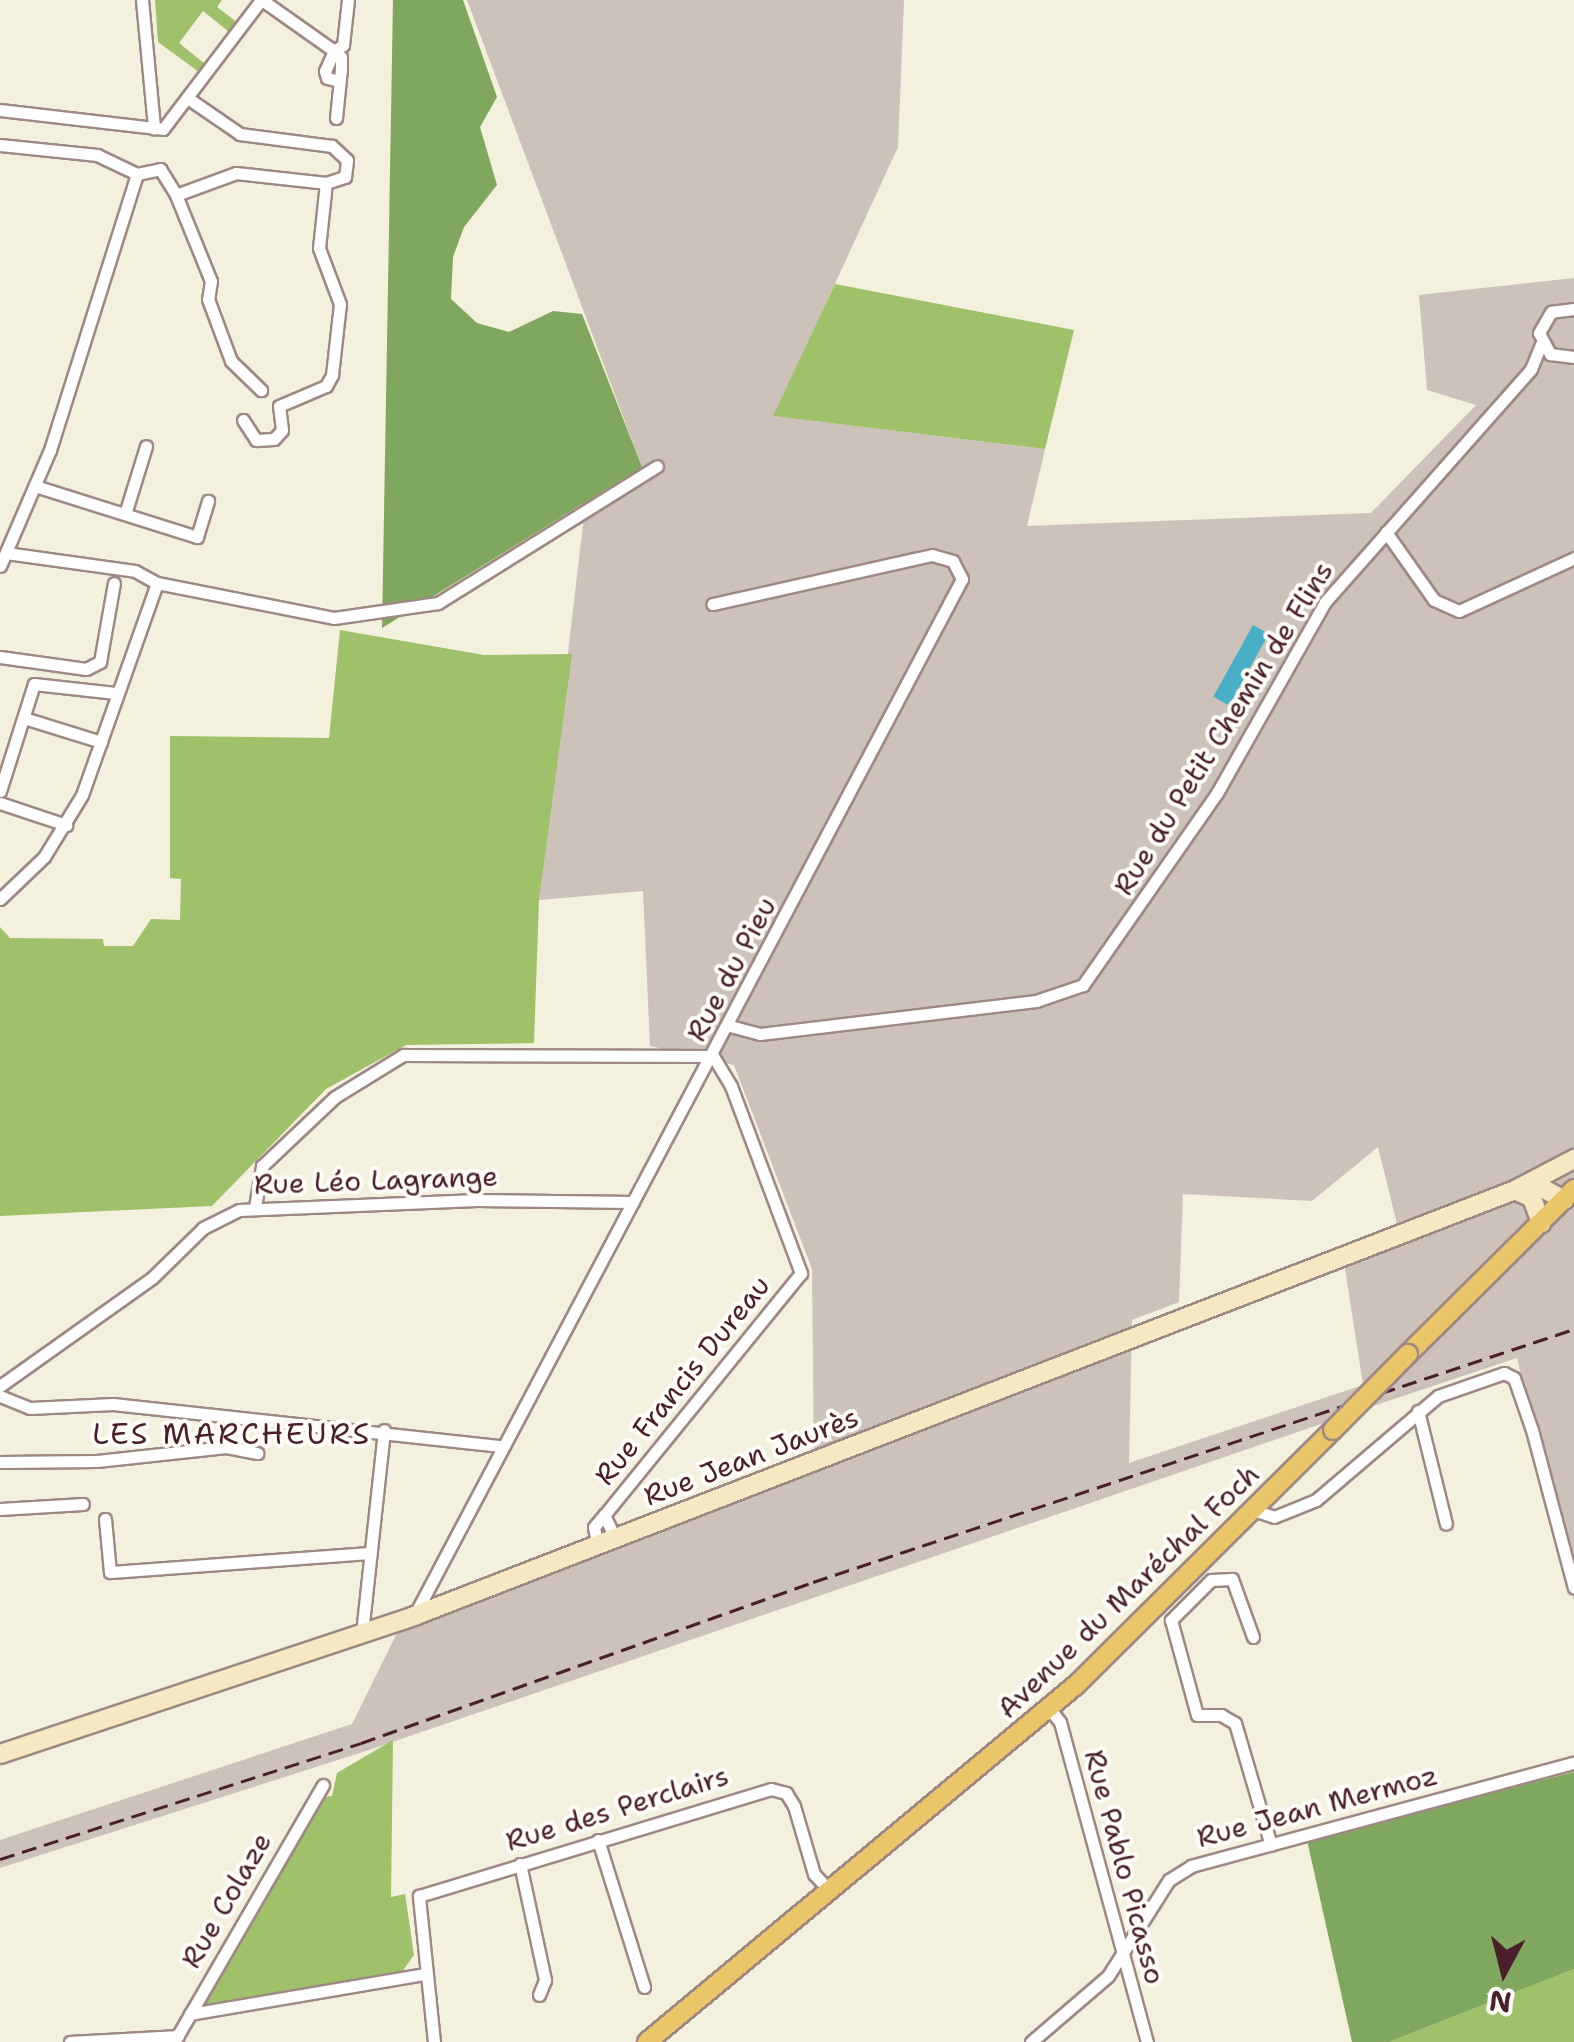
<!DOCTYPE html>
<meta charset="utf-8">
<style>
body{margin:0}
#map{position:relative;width:1574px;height:2042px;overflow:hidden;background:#f3f0dd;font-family:"Shantell Sans",sans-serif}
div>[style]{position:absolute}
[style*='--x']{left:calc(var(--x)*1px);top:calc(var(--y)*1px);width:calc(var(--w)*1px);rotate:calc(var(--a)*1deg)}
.industrial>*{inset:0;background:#ccc2b9}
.green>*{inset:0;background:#9fc16a}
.forest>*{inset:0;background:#7fa75e}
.water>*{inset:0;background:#48afc7;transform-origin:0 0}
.roads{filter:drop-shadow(2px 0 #9e8884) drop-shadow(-2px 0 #9e8884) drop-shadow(0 2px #9e8884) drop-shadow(0 -2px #9e8884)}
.street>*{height:11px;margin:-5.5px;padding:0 5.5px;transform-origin:5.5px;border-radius:5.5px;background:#fff}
.secondary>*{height:18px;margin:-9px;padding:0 9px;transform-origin:9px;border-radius:9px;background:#f7e8c3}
.primary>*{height:18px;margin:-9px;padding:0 9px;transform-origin:9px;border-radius:9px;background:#ebc669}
.rail>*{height:2.5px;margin-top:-1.25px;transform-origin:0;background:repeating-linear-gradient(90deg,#4a1f2b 0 15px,transparent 0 23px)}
.bridges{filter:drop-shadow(2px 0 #9e8884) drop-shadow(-2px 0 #9e8884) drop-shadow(0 2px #9e8884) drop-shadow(0 -2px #9e8884)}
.primary-bridge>*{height:18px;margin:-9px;padding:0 9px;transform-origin:9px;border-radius:9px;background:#ebc669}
span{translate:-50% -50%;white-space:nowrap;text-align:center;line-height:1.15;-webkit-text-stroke:8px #fdfcf7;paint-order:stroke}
.street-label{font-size:28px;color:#4a1f2b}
.neighbourhood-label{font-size:30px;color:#4a1f2b;letter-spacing:2.5px}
.north{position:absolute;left:1454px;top:1922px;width:100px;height:100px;-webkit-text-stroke:8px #fdfcf7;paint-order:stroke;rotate:187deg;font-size:28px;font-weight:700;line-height:40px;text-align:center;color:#4a1f2b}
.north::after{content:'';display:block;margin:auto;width:35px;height:45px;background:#4a1f2b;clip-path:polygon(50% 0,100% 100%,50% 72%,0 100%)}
</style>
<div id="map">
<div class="industrial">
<i style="clip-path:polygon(evenodd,467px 0,904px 0,898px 147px,774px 416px,1045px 449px,1027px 526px,1371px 513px,1476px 405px,1427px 390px,1419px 295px,1574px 278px,1574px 1601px,1517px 1358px,1367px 1408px,1402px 1372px,1363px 1385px,1327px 1422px,366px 1751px,0 1868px,0 1840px,352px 1724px,400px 1627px,814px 1467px,812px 1269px,734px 1065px,650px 1046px,643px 891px,539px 900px,586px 499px,642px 467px,467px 0,1378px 1147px,1401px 1240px,1344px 1262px,1363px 1385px,1129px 1463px,1132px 1320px,1179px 1302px,1183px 1194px,1312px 1201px,1378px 1147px)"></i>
</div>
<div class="green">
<i style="clip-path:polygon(155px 0,222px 0,217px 7px,237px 22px,229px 32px,203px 11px,179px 43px,205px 64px,199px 72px,158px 42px)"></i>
<i style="clip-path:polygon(835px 284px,1074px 330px,1045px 449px,773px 416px)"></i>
<i style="clip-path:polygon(340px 630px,484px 655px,572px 654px,539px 900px,534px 1043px,406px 1045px,326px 1089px,212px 1206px,0 1216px,0 927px,10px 938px,103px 939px,104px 946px,133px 946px,151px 919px,180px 920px,181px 879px,170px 878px,170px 736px,329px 738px)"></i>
<i style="clip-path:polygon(393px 1740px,391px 1897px,405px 1894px,414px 1955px,402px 1972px,204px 2006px,323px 1797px,332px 1796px,337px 1773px)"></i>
<i style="clip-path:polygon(1574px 1969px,1574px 2042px,1389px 2042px)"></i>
</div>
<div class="forest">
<i style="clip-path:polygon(393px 0,463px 0,497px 97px,480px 127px,497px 185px,464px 227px,453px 257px,451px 299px,477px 323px,509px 332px,553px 311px,582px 314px,642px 467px,382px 628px)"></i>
<i style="clip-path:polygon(1574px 1772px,1574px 1969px,1389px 2042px,1352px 2042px,1307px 1840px)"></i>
</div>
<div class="water">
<i style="left:1253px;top:625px;width:18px;height:82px;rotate:29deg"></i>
</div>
<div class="roads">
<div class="street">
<i style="--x:142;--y:0;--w:129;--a:84.6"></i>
<i style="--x:262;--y:0;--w:88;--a:35.3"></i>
<i style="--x:334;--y:51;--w:11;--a:-34"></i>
<i style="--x:343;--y:45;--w:45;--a:-83.7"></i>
<i style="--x:0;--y:110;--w:164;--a:6.6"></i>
<i style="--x:163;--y:129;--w:162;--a:-52.8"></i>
<i style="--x:336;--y:118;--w:49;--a:-84.2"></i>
<i style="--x:341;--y:69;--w:12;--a:-90"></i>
<i style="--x:341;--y:57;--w:9;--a:-139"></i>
<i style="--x:334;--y:51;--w:22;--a:114"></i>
<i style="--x:325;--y:71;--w:7;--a:74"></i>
<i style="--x:327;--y:78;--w:13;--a:13"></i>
<i style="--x:0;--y:145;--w:98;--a:5.9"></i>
<i style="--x:97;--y:155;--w:44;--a:25.4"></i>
<i style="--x:137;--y:174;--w:24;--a:-12"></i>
<i style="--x:160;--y:169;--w:31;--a:58"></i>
<i style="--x:176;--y:195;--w:64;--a:-20.1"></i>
<i style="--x:236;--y:173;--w:91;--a:6.3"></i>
<i style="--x:326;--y:183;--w:20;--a:-18"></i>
<i style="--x:345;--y:177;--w:17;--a:-83"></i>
<i style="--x:347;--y:160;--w:21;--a:-137"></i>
<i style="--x:332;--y:146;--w:93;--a:-172.6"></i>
<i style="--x:240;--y:134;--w:62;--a:-145.5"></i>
<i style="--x:176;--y:195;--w:93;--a:67.9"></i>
<i style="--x:211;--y:281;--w:18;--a:99"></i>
<i style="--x:208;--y:299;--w:66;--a:69.6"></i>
<i style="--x:231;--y:361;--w:42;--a:44"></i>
<i style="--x:1574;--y:309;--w:23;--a:173"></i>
<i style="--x:1551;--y:312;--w:24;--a:120"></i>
<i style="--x:1539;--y:333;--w:24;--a:62"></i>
<i style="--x:1550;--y:354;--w:24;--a:7"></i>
<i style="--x:243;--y:420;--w:24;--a:57"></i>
<i style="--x:256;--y:440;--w:18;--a:-3"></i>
<i style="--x:274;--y:439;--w:12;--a:-48"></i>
<i style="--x:282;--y:430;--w:24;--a:-97"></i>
<i style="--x:279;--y:406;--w:51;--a:-23.1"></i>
<i style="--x:326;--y:386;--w:13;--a:-61"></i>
<i style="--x:332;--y:375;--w:71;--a:-83.6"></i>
<i style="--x:340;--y:304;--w:60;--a:-110.6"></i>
<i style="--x:319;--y:248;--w:65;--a:-83.9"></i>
<i style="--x:35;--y:486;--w:170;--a:17.5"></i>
<i style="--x:197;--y:537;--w:38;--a:-73"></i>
<i style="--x:125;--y:514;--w:71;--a:-72.8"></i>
<i style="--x:1386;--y:532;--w:83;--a:54.8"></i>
<i style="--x:1434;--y:600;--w:27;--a:24"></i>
<i style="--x:1459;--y:611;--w:127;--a:-24.7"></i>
<i style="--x:6;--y:553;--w:130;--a:7.9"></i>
<i style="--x:135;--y:571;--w:25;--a:29"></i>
<i style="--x:157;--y:583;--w:180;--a:11.2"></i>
<i style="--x:334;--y:618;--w:105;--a:-8.2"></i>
<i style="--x:438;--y:603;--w:258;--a:-32"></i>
<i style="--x:0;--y:566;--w:126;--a:-66.7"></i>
<i style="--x:50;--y:450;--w:289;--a:-72.5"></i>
<i style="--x:0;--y:657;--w:87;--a:7.9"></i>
<i style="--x:86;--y:669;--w:16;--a:-27"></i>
<i style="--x:100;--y:662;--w:80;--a:-80"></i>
<i style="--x:24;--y:718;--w:81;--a:17.3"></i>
<i style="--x:0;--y:791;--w:112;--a:-72.4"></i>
<i style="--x:34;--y:684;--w:82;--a:6.3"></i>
<i style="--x:0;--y:803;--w:70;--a:18.4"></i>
<i style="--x:0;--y:899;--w:61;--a:-43.7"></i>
<i style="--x:44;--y:857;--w:73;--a:-58.5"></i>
<i style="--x:82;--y:795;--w:225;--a:-70.5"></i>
<i style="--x:730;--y:1026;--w:31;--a:15"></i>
<i style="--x:760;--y:1034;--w:278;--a:-6.8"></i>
<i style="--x:1036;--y:1001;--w:50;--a:-18.8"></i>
<i style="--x:1083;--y:985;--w:234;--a:-55.1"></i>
<i style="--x:1217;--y:793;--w:219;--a:-60.5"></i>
<i style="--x:1325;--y:602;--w:311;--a:-48.5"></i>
<i style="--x:1531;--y:369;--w:27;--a:-68"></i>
<i style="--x:255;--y:1207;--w:42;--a:-80.3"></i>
<i style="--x:262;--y:1166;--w:100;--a:-43.4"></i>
<i style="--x:335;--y:1097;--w:80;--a:-31.7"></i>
<i style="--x:403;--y:1055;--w:310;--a:0.2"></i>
<i style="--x:713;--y:1056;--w:35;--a:59"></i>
<i style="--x:731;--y:1086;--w:200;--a:69.5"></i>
<i style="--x:801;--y:1273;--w:312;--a:129.1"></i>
<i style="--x:0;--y:1386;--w:186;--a:-35.4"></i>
<i style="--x:152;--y:1278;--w:71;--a:-44.4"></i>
<i style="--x:203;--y:1228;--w:40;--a:-26.6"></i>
<i style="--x:239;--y:1210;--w:238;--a:-2.4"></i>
<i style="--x:477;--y:1200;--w:156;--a:0.7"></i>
<i style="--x:0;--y:1396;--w:32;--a:22"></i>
<i style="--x:30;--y:1408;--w:83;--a:-2.8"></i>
<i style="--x:113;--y:1404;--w:388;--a:6.2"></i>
<i style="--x:1418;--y:1411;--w:116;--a:76.1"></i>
<i style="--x:0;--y:1462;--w:97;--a:-0.6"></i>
<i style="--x:97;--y:1461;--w:130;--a:-6.2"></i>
<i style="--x:226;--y:1447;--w:32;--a:11"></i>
<i style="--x:0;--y:1509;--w:83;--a:-3.4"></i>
<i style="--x:1253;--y:1510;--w:22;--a:18"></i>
<i style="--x:1274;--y:1517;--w:45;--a:-22"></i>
<i style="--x:1316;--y:1500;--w:160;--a:-40.4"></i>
<i style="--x:1438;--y:1396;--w:70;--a:-19.2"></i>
<i style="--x:1504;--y:1373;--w:11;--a:27"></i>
<i style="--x:1514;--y:1378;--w:55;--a:70.9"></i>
<i style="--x:1532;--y:1430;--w:163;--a:75.1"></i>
<i style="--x:105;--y:1519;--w:53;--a:84.6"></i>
<i style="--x:110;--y:1572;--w:261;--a:-4.2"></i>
<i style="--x:598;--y:1545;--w:18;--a:-103"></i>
<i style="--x:594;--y:1527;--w:16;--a:-50"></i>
<i style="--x:604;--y:1515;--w:25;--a:64"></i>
<i style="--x:414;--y:1616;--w:1173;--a:-62.15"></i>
<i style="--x:962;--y:579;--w:20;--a:-117"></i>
<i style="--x:953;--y:561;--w:22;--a:-164"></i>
<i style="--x:932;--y:555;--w:225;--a:167.4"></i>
<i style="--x:362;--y:1633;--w:204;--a:-83.8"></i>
<i style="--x:1253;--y:1637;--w:62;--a:-109.9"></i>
<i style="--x:1232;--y:1579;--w:21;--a:177"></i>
<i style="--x:1211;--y:1580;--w:57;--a:135"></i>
<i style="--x:1171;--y:1620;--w:98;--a:74.7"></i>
<i style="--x:1197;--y:1715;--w:24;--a:0"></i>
<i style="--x:1221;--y:1715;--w:16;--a:30"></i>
<i style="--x:1235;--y:1723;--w:127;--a:73.6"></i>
<i style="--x:1049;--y:1708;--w:18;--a:52"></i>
<i style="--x:1060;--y:1722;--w:332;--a:74.8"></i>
<i style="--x:598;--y:1840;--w:154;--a:72.6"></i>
<i style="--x:520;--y:1864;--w:119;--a:77.8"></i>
<i style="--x:545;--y:1980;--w:16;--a:112"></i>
<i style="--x:190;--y:2014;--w:236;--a:-9.7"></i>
<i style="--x:70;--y:2042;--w:108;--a:-3.2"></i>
<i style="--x:174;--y:2042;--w:297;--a:-59.9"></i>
<i style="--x:434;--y:2042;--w:147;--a:-95.9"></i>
<i style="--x:419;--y:1896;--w:368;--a:-16.9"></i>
<i style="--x:771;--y:1789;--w:16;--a:15"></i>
<i style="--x:786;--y:1793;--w:15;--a:58"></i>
<i style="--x:794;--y:1806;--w:71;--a:73.6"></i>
<i style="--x:814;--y:1874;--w:21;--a:47"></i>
<i style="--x:1031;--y:2042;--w:101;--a:-40.6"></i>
<i style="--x:1108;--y:1976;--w:114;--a:-57.6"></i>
<i style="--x:1169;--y:1880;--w:26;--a:-32"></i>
<i style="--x:1191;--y:1866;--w:397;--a:-15.1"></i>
</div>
<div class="secondary">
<i style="--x:1520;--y:1189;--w:24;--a:0"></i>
<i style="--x:1544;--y:1189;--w:23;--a:29"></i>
<i style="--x:1515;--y:1190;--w:19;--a:25"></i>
<i style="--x:1532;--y:1198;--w:27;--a:70"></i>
<i style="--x:0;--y:1754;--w:436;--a:-18.4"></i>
<i style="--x:414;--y:1616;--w:1181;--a:-21.15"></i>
<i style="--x:1515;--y:1190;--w:67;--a:-27.7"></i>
</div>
<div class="primary">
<i style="--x:1408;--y:1354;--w:234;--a:-44.8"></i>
<i style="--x:647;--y:2042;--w:558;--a:-39.77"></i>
<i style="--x:1076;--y:1685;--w:362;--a:-44.8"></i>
</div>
</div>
<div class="rail">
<i style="--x:0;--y:1859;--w:379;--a:-17.8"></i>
<i style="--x:361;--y:1743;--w:480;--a:-19.6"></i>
<i style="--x:813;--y:1582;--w:802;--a:-18.39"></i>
</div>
<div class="bridges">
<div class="primary-bridge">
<i style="--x:1333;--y:1430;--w:107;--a:-45.4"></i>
</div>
</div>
<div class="street-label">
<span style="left:1223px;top:728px;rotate:-58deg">Rue du Petit Chemin de Flins</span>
<span style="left:731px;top:969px;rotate:-62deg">Rue du Pieu</span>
<span style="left:376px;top:1180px;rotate:-2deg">Rue Léo Lagrange</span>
<span style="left:682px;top:1380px;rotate:-51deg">Rue Francis Dureau</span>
<span style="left:751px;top:1456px;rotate:-21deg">Rue Jean Jaurès</span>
<span style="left:1128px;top:1591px;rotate:-44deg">Avenue du Maréchal Foch</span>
<span style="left:1317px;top:1806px;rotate:-15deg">Rue Jean Mermoz</span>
<span style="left:617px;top:1808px;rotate:-17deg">Rue des Perclairs</span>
<span style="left:1125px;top:1867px;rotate:75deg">Rue Pablo Picasso</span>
<span style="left:226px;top:1900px;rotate:-60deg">Rue Colaze</span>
</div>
<div class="neighbourhood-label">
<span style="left:232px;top:1434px">LES MARCHEURS</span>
</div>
<div class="north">N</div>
</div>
